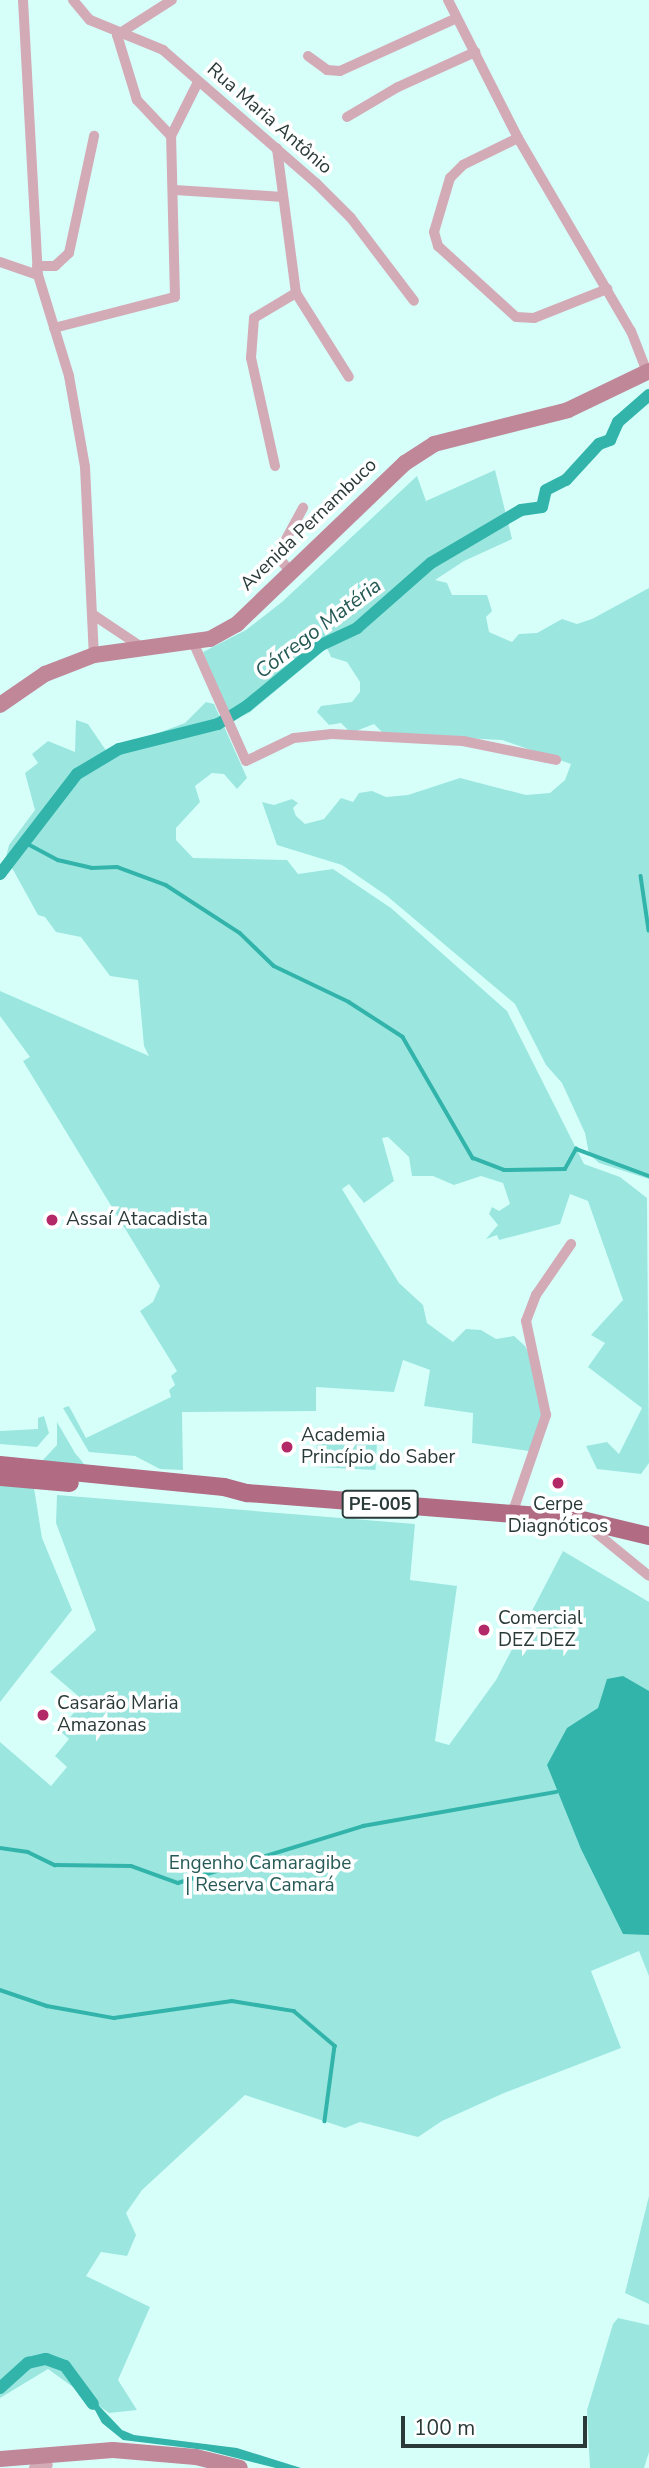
<!DOCTYPE html>
<meta charset="utf-8">
<style>
body{margin:0}
#map{position:relative;width:649px;height:2468px;overflow:hidden;background:#d7fffa;font-family:"Nunito Sans",sans-serif}
div>[style]{position:absolute}
[style*='--x']{left:calc(var(--x)*1px);top:calc(var(--y)*1px);width:calc(var(--w)*1px);rotate:calc(var(--a)*1deg)}
.green>*{inset:0;background:#9be7e0;transform-origin:0 0}
.water>*{inset:0;background:#32b4ab}
.stream>*{height:3.5px;margin:-1.75px;padding:0 1.75px;transform-origin:1.75px;border-radius:1.75px;background:#32b4ab}
.canal>*{height:12px;margin:-6px;padding:0 6px;transform-origin:6px;border-radius:6px;background:#32b4ab}
.street>*{height:10px;margin:-5px;padding:0 5px;transform-origin:5px;border-radius:5px;background:#d3abb7}
.secondary>*{height:16px;margin:-8px;padding:0 8px;transform-origin:8px;border-radius:8px;background:#c08799}
.primary>*{height:18px;margin:-9px;padding:0 9px;transform-origin:9px;border-radius:9px;background:#b16c84}
.dots>*{width:19px;height:19px;translate:-50% -50%;box-sizing:border-box;border:4px solid #fff;border-radius:50%}
span{translate:-50% -50%;white-space:nowrap;text-align:center;line-height:1.15;-webkit-text-stroke:7px #fff;paint-order:stroke}
.shield-label span{padding:2px 5px;background:#fff;border:2px solid;border-radius:5px;-webkit-text-stroke-width:0}
.shield-label{font-size:18px;color:#2a3a38;font-weight:700}
.street-label{font-size:19px;color:#2a3a38}
.poi-label{font-size:19px;color:#2a3a38}
.left{translate:0 -50%;text-align:left}
.park-label{font-size:19px;color:#265a56}
.water-label{font-size:21px;color:#265a55;font-style:italic}
.scale{position:absolute;left:401px;top:2416px;width:186px;height:32px;box-sizing:border-box;border:4px solid #2a3a38;border-top:0;padding-left:9px;font-size:21px;line-height:24px;white-space:nowrap;color:#2a3a38;-webkit-text-stroke:5px #fff;paint-order:stroke}
</style>
<div id="map">
<div class="green">
<i style="clip-path:polygon(495px 470px,512px 539px,464px 561px,435px 580px,447px 583px,452px 595px,487px 595px,492px 611px,486px 617px,489px 632px,512px 642px,519px 634px,537px 633px,562px 619px,577px 624px,592px 619px,649px 588px,649px 1179px,599px 1163px,589px 1154px,585px 1133px,562px 1083px,546px 1065px,515px 1004px,387px 896px,342px 865px,277px 845px,262px 802px,274px 805px,292px 799px,298px 803px,293px 808px,296px 816px,305px 824px,324px 819px,341px 798px,353px 802px,359px 793px,372px 791px,386px 797px,408px 795px,460px 778px,526px 795px,550px 793px,565px 780px,571px 764px,502px 740px,384px 734px,374px 724px,351px 733px,341px 723px,329px 725px,317px 712px,321px 706px,352px 702px,360px 692px,360px 682px,347px 662px,331px 657px,327px 648px,249px 713px,231px 721px,203px 652px,246px 630px,282px 602px,417px 476px,426px 501px)"></i>
<i style="clip-path:polygon(206px 702px,214px 704px,247px 778px,237px 789px,224px 774px,212px 773px,195px 786px,200px 802px,176px 828px,176px 840px,193px 858px,287px 860px,298px 874px,333px 869px,391px 908px,507px 1011px,584px 1164px,620px 1177px,647px 1198px,649px 1463px,641px 1474px,597px 1469px,586px 1446px,607px 1442px,619px 1454px,642px 1408px,588px 1367px,605px 1343px,591px 1335px,623px 1300px,588px 1201px,570px 1194px,560px 1224px,499px 1240px,497px 1235px,486px 1239px,498px 1225px,489px 1214px,492px 1207px,499px 1211px,510px 1204px,503px 1183px,481px 1176px,454px 1185px,433px 1176px,412px 1176px,409px 1157px,388px 1137px,382px 1138px,394px 1181px,364px 1203px,349px 1184px,342px 1189px,399px 1283px,423px 1305px,427px 1323px,453px 1342px,466px 1329px,481px 1330px,496px 1339px,514px 1336px,525px 1346px,539px 1374px,546px 1415px,529px 1451px,472px 1443px,473px 1413px,424px 1406px,430px 1370px,403px 1360px,394px 1392px,316px 1387px,316px 1411px,182px 1412px,183px 1470px,160px 1469px,135px 1456px,89px 1452px,63px 1408px,69px 1406px,86px 1438px,171px 1397px,169px 1390px,175px 1385px,171px 1376px,177px 1371px,140px 1311px,153px 1302px,160px 1286px,23px 1061px,30px 1057px,0 1016px,0 991px,149px 1056px,144px 1046px,138px 980px,110px 976px,81px 937px,56px 932px,45px 917px,38px 915px,6px 857px,9px 845px,35px 810px,25px 773px,38px 763px,32px 754px,48px 741px,75px 752px,76px 720px,88px 724px,107px 752px,185px 723px)"></i>
<i style="clip-path:polygon(44px 1416px,49px 1433px,37px 1447px,0 1444px,0 1431px,38px 1429px,38px 1418px)"></i>
<i style="clip-path:polygon(57px 1422px,75px 1453px,85px 1465px,42px 1461px,57px 1445px)"></i>
<i style="left:317px;top:1440px;width:60px;height:27px;rotate:3deg"></i>
<i style="clip-path:polygon(0 1485px,34px 1488px,42px 1538px,72px 1610px,0 1702px)"></i>
<i style="clip-path:polygon(57px 1495px,415px 1524px,410px 1580px,457px 1586px,435px 1741px,449px 1745px,496px 1680px,563px 1551px,649px 1602px,649px 1976px,639px 1951px,591px 1971px,621px 2048px,504px 2093px,442px 2121px,418px 2137px,360px 2122px,345px 2128px,245px 2095px,142px 2190px,126px 2213px,136px 2235px,127px 2256px,101px 2252px,86px 2276px,150px 2307px,118px 2380px,137px 2410px,109px 2413px,48px 2369px,0 2398px,0 1742px,51px 1786px,67px 1767px,55px 1756px,69px 1739px,59px 1730px,84px 1701px,50px 1672px,96px 1630px,56px 1523px)"></i>
<i style="clip-path:polygon(649px 2196px,649px 2304px,625px 2293px)"></i>
<i style="clip-path:polygon(618px 2318px,649px 2325px,649px 2452px,644px 2468px,590px 2468px,587px 2410px,613px 2324px)"></i>
</div>
<div class="water">
<i style="clip-path:polygon(623px 1676px,649px 1691px,649px 1935px,623px 1934px,581px 1849px,547px 1765px,567px 1728px,598px 1708px,607px 1679px)"></i>
<i style="clip-path:polygon(84px 2390px,122px 2430px,134px 2435px,237px 2448px,301px 2468px,276px 2468px,205px 2450px,123px 2440px,102px 2423px)"></i>
</div>
<div class="stream">
<i style="--x:28;--y:844;--w:34;--a:28"></i>
<i style="--x:58;--y:860;--w:35;--a:13"></i>
<i style="--x:92;--y:868;--w:25;--a:-2"></i>
<i style="--x:117;--y:867;--w:52;--a:20.2"></i>
<i style="--x:166;--y:885;--w:88;--a:33"></i>
<i style="--x:240;--y:933;--w:47;--a:44.1"></i>
<i style="--x:274;--y:966;--w:83;--a:25.6"></i>
<i style="--x:349;--y:1002;--w:64;--a:32.9"></i>
<i style="--x:403;--y:1037;--w:140;--a:60"></i>
<i style="--x:473;--y:1158;--w:33;--a:21"></i>
<i style="--x:504;--y:1170;--w:61;--a:-0.9"></i>
<i style="--x:565;--y:1169;--w:23;--a:-61"></i>
<i style="--x:576;--y:1149;--w:78;--a:20.3"></i>
<i style="--x:641;--y:876;--w:55;--a:81.6"></i>
<i style="--x:0;--y:1848;--w:28;--a:8"></i>
<i style="--x:28;--y:1852;--w:30;--a:26"></i>
<i style="--x:55;--y:1865;--w:76;--a:0.8"></i>
<i style="--x:131;--y:1866;--w:50;--a:19.9"></i>
<i style="--x:178;--y:1883;--w:194;--a:-17.1"></i>
<i style="--x:363;--y:1826;--w:196;--a:-10"></i>
<i style="--x:0;--y:1990;--w:50;--a:18.8"></i>
<i style="--x:47;--y:2006;--w:68;--a:10.2"></i>
<i style="--x:114;--y:2018;--w:119;--a:-8.2"></i>
<i style="--x:232;--y:2001;--w:63;--a:9.2"></i>
<i style="--x:294;--y:2011;--w:54;--a:40.5"></i>
<i style="--x:335;--y:2046;--w:76;--a:97.6"></i>
</div>
<div class="canal">
<i style="--x:0;--y:874;--w:126;--a:-52.4"></i>
<i style="--x:77;--y:774;--w:49;--a:-30.8"></i>
<i style="--x:119;--y:749;--w:102;--a:-14.2"></i>
<i style="--x:218;--y:724;--w:34;--a:-32"></i>
<i style="--x:247;--y:706;--w:96;--a:-39.5"></i>
<i style="--x:321;--y:645;--w:40;--a:-25"></i>
<i style="--x:357;--y:628;--w:98;--a:-41.3"></i>
<i style="--x:431;--y:563;--w:104;--a:-30.5"></i>
<i style="--x:521;--y:510;--w:21;--a:-8"></i>
<i style="--x:542;--y:507;--w:17;--a:-77"></i>
<i style="--x:546;--y:490;--w:22;--a:-27"></i>
<i style="--x:566;--y:480;--w:49;--a:-47.5"></i>
<i style="--x:599;--y:444;--w:12;--a:-20"></i>
<i style="--x:610;--y:440;--w:20;--a:-66"></i>
<i style="--x:618;--y:422;--w:41;--a:-41.1"></i>
<i style="--x:0;--y:2388;--w:38;--a:-42"></i>
<i style="--x:28;--y:2363;--w:18;--a:-13"></i>
<i style="--x:46;--y:2359;--w:20;--a:20"></i>
<i style="--x:65;--y:2366;--w:47;--a:53.6"></i>
</div>
<div class="street">
<i style="--x:23;--y:0;--w:275;--a:86.9"></i>
<i style="--x:73;--y:0;--w:26;--a:50"></i>
<i style="--x:90;--y:20;--w:79;--a:22.3"></i>
<i style="--x:163;--y:50;--w:203;--a:41"></i>
<i style="--x:316;--y:183;--w:49;--a:45"></i>
<i style="--x:351;--y:218;--w:104;--a:52.8"></i>
<i style="--x:448;--y:0;--w:155;--a:63.1"></i>
<i style="--x:518;--y:138;--w:224;--a:59.7"></i>
<i style="--x:631;--y:331;--w:44;--a:68.7"></i>
<i style="--x:308;--y:56;--w:24;--a:36"></i>
<i style="--x:327;--y:70;--w:13;--a:4"></i>
<i style="--x:340;--y:71;--w:128;--a:-24.4"></i>
<i style="--x:347;--y:117;--w:59;--a:-30.5"></i>
<i style="--x:398;--y:87;--w:85;--a:-24.4"></i>
<i style="--x:171;--y:136;--w:50;--a:-133.4"></i>
<i style="--x:137;--y:100;--w:68;--a:-107.1"></i>
<i style="--x:117;--y:35;--w:65;--a:-32.5"></i>
<i style="--x:518;--y:138;--w:61;--a:153.9"></i>
<i style="--x:463;--y:165;--w:18;--a:135"></i>
<i style="--x:450;--y:178;--w:56;--a:106.5"></i>
<i style="--x:434;--y:232;--w:15;--a:74"></i>
<i style="--x:438;--y:246;--w:105;--a:42.3"></i>
<i style="--x:516;--y:317;--w:18;--a:3"></i>
<i style="--x:534;--y:318;--w:79;--a:-21.7"></i>
<i style="--x:175;--y:190;--w:108;--a:3.7"></i>
<i style="--x:0;--y:262;--w:40;--a:18.9"></i>
<i style="--x:38;--y:275;--w:106;--a:72.9"></i>
<i style="--x:69;--y:376;--w:92;--a:80"></i>
<i style="--x:85;--y:467;--w:188;--a:87.3"></i>
<i style="--x:37;--y:266;--w:18;--a:0"></i>
<i style="--x:55;--y:266;--w:19;--a:-43"></i>
<i style="--x:69;--y:253;--w:120;--a:-77.9"></i>
<i style="--x:296;--y:293;--w:99;--a:57.8"></i>
<i style="--x:54;--y:328;--w:125;--a:-14.4"></i>
<i style="--x:175;--y:297;--w:161;--a:-91.4"></i>
<i style="--x:171;--y:136;--w:60;--a:-63.4"></i>
<i style="--x:275;--y:466;--w:111;--a:-102.5"></i>
<i style="--x:251;--y:358;--w:40;--a:-85.7"></i>
<i style="--x:254;--y:318;--w:49;--a:-30.8"></i>
<i style="--x:296;--y:293;--w:146;--a:-97.5"></i>
<i style="--x:291;--y:572;--w:21;--a:-131"></i>
<i style="--x:277;--y:556;--w:55;--a:-61.6"></i>
<i style="--x:92;--y:614;--w:61;--a:33.7"></i>
<i style="--x:193;--y:642;--w:130;--a:66"></i>
<i style="--x:246;--y:761;--w:53;--a:-25.6"></i>
<i style="--x:294;--y:738;--w:38;--a:-6"></i>
<i style="--x:332;--y:734;--w:131;--a:3.1"></i>
<i style="--x:463;--y:741;--w:95;--a:11.5"></i>
<i style="--x:512;--y:1514;--w:105;--a:-71"></i>
<i style="--x:546;--y:1415;--w:96;--a:-102"></i>
<i style="--x:526;--y:1321;--w:28;--a:-69"></i>
<i style="--x:536;--y:1295;--w:62;--a:-55.5"></i>
<i style="--x:589;--y:1527;--w:77;--a:39.2"></i>
<i style="--x:34;--y:2468;--w:14;--a:-12"></i>
</div>
<div class="secondary">
<i style="--x:0;--y:705;--w:55;--a:-34.6"></i>
<i style="--x:45;--y:674;--w:53;--a:-21.2"></i>
<i style="--x:94;--y:655;--w:117;--a:-7.9"></i>
<i style="--x:210;--y:639;--w:31;--a:-29"></i>
<i style="--x:237;--y:624;--w:233;--a:-43.8"></i>
<i style="--x:405;--y:463;--w:35;--a:-33"></i>
<i style="--x:434;--y:444;--w:138;--a:-14.2"></i>
<i style="--x:568;--y:410;--w:90;--a:-25.7"></i>
<i style="--x:0;--y:2459;--w:113;--a:-4.6"></i>
<i style="--x:113;--y:2450;--w:83;--a:4.8"></i>
<i style="--x:196;--y:2457;--w:45;--a:14"></i>
</div>
<div class="primary">
<i style="--x:0;--y:1465;--w:225;--a:5.6"></i>
<i style="--x:224;--y:1487;--w:24;--a:15"></i>
<i style="--x:247;--y:1493;--w:332;--a:4.5"></i>
<i style="--x:578;--y:1519;--w:73;--a:13.5"></i>
<i style="--x:0;--y:1477;--w:70;--a:4.9"></i>
</div>
<div class="dots">
<i style="left:52px;top:1220px;background:#b32968"></i>
<i style="left:287px;top:1447px;background:#b32968"></i>
<i style="left:558px;top:1483px;background:#b32968"></i>
<i style="left:484px;top:1630px;background:#b32968"></i>
<i style="left:43px;top:1715px;background:#b32968"></i>
</div>
<div class="shield-label">
<span style="left:380px;top:1504px">PE-005</span>
</div>
<div class="street-label">
<span style="left:269px;top:119px;rotate:41deg">Rua Maria Antônio</span>
<span style="left:309px;top:525px;rotate:-44deg">Avenida Pernambuco</span>
</div>
<div class="poi-label">
<span class="left" style="left:66px;top:1220px">Assaí Atacadista</span>
<span class="left" style="left:301px;top:1447px">Academia<br>Princípio do Saber</span>
<span style="left:558px;top:1516px">Cerpe<br>Diagnóticos</span>
<span class="left" style="left:498px;top:1630px">Comercial<br>DEZ DEZ</span>
<span class="left" style="left:57px;top:1715px">Casarão Maria<br>Amazonas</span>
</div>
<div class="park-label">
<span style="left:260px;top:1875px">Engenho Camaragibe<br>| Reserva Camará</span>
</div>
<div class="water-label">
<span style="left:318px;top:628px;rotate:-37deg">Córrego Matéria</span>
</div>
<div class="scale">100 m</div>
</div>
